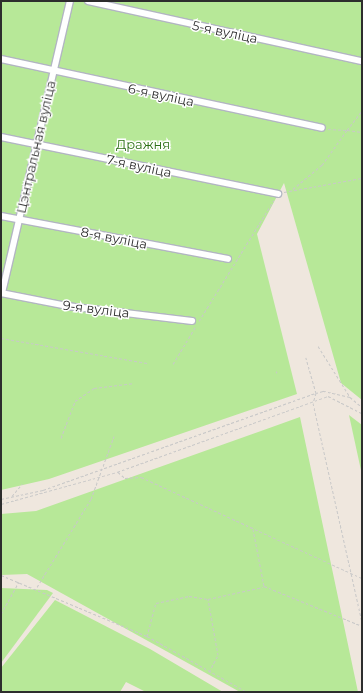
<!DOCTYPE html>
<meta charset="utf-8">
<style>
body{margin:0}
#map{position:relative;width:363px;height:693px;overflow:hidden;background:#efe7de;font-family:Montserrat,sans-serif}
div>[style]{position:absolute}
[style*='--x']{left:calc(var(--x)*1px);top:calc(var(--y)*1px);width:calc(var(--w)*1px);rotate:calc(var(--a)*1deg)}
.green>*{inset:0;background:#b7e898}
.path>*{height:1px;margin-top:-0.5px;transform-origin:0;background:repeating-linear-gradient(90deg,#c8c8c8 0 3px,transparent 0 5px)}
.roads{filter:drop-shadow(1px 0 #b2b6c1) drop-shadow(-1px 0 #b2b6c1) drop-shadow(0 1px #b2b6c1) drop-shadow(0 -1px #b2b6c1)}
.street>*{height:6px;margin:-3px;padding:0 3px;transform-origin:3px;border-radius:3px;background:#fff}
span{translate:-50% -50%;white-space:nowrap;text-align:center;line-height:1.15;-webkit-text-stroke:3px #fff;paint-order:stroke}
.street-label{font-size:13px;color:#2d2d2d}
.park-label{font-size:13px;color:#2c7016}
.frame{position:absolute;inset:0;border:2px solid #2d2d2d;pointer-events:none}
</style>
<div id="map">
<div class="green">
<i style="clip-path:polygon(1px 1px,362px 1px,362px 400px,341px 383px,284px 183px,257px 234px,297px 394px,49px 479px,1px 490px)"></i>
<i style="clip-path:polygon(349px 415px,362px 425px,362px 475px)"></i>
<i style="clip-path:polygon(300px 417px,358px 692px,240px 692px,27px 574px,1px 575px,1px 514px,36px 511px)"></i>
<i style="clip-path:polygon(1px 588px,47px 590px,53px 593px,1px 663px)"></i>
<i style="clip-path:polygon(55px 600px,150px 649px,223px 692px,146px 692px,126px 682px,120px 692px,1px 692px,1px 668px)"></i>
</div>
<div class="path">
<i style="--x:328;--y:129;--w:19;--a:3"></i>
<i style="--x:347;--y:130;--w:24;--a:-52"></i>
<i style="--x:293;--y:189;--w:38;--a:-40"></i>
<i style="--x:322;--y:165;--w:43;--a:-54.5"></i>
<i style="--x:347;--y:130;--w:15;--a:8"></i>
<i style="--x:284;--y:192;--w:79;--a:-10.2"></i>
<i style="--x:199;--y:321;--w:142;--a:-58.2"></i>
<i style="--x:1;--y:338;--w:148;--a:9.7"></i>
<i style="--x:318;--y:346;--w:60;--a:57.9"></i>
<i style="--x:350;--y:397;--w:16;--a:40"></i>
<i style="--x:173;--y:364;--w:44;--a:-58.8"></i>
<i style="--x:276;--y:371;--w:2;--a:63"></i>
<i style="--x:350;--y:397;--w:28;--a:-167"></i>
<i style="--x:323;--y:391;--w:7;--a:164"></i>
<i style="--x:316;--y:393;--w:10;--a:107"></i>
<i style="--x:313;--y:403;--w:224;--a:77.4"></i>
<i style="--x:61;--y:438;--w:40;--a:-69"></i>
<i style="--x:75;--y:401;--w:23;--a:-34"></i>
<i style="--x:94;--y:388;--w:39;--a:-7"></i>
<i style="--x:118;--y:472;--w:9;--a:41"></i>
<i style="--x:125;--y:478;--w:16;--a:-4"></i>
<i style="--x:141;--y:477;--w:243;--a:24.6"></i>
<i style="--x:12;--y:496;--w:16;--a:-50"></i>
<i style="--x:1;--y:499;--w:43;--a:-12.1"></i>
<i style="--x:43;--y:490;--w:290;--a:-19.6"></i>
<i style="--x:316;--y:393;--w:37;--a:-106"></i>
<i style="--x:1;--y:504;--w:120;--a:-15.4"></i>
<i style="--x:117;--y:472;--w:224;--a:-19.8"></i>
<i style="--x:328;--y:396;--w:38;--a:27"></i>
<i style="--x:253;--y:529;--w:58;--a:79.1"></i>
<i style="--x:264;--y:586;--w:106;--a:22.2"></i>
<i style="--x:1;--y:575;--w:158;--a:22.7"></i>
<i style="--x:147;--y:636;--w:115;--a:29.2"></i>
<i style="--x:37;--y:587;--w:103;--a:-58.5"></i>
<i style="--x:91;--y:499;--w:67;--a:-69.9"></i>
<i style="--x:1;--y:614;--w:37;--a:-61"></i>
<i style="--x:147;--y:636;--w:34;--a:-75"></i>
<i style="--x:156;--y:603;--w:34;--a:-12"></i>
<i style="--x:189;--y:596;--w:19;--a:9"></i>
<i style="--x:209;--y:672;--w:19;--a:-62"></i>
<i style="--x:218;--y:655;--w:57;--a:-100.1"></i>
<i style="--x:208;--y:599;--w:56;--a:-12.3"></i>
</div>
<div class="roads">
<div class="street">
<i style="--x:88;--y:1;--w:280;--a:12.4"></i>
<i style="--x:1;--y:59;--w:328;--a:12.1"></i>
<i style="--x:1;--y:137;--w:283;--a:11.6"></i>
<i style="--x:1;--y:216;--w:231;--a:10.7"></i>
<i style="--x:1;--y:293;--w:67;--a:11.1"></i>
<i style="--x:67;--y:306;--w:126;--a:6.8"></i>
<i style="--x:2;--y:293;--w:300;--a:-76.9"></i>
</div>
</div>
<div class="street-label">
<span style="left:225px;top:32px;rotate:12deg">5-я вуліца</span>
<span style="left:161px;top:95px;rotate:12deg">6-я вуліца</span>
<span style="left:36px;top:147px;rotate:-77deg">Цэнтральная вуліца</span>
<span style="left:139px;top:166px;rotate:12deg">7-я вуліца</span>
<span style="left:114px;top:238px;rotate:11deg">8-я вуліца</span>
<span style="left:96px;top:309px;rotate:7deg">9-я вуліца</span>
</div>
<div class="park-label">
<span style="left:143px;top:144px">Дражня</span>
</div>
<div class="frame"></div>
</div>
